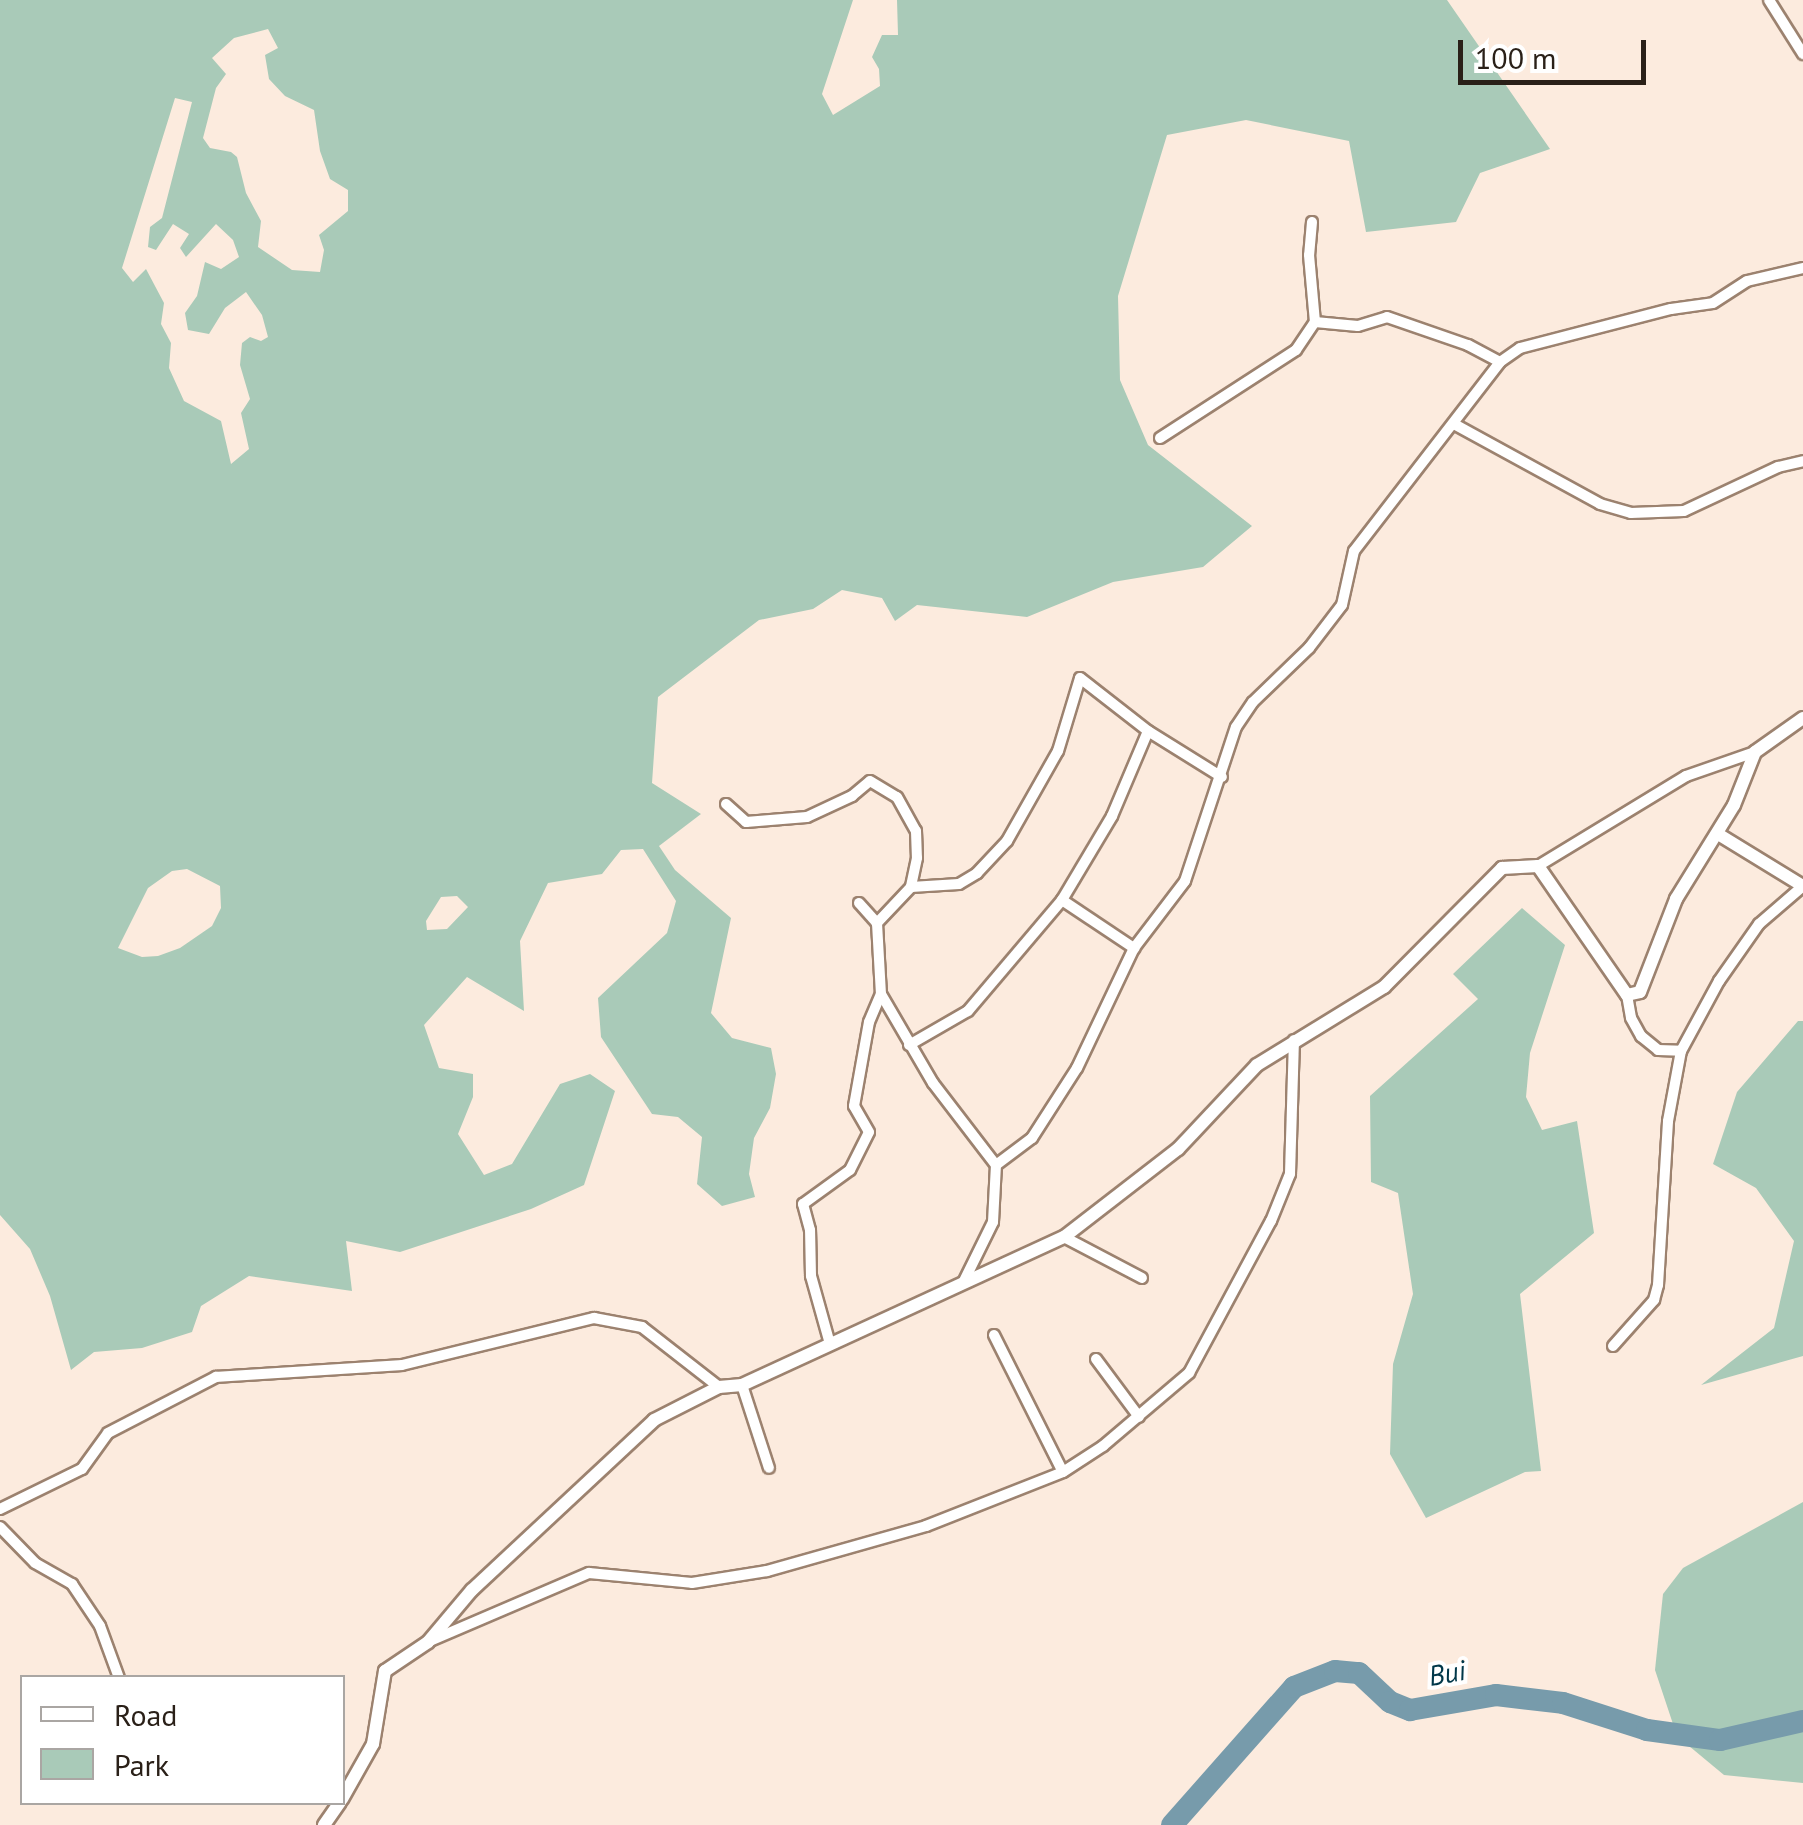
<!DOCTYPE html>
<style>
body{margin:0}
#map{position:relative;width:1803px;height:1825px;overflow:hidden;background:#fcebde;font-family:"PT Sans",sans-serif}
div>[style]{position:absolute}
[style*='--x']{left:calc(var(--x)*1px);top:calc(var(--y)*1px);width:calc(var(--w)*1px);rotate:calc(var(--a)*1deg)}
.green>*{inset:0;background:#a9cab8}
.river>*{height:22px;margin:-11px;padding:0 11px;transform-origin:11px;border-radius:11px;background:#779bab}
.roads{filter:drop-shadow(2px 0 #9c826f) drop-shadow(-2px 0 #9c826f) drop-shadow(0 2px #9c826f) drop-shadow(0 -2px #9c826f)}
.minor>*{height:10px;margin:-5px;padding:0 5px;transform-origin:5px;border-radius:5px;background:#fff}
.tertiary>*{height:12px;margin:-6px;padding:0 6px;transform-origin:6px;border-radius:6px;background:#fff}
span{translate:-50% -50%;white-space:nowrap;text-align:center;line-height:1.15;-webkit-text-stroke:8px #fff;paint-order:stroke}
.water-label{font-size:28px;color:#003749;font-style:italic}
.legend{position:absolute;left:20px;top:1675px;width:325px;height:130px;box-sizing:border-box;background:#fff;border:2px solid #aaa6a3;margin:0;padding:12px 18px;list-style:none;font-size:30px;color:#2a2018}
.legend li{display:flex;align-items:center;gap:20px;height:50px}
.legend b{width:50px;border:2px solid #aaa6a3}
.scale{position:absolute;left:1458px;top:40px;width:188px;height:45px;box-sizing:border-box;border:5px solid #2a2018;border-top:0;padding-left:12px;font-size:30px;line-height:35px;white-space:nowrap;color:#2a2018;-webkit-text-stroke:8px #fff;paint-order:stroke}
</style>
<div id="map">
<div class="green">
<i style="clip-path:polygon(evenodd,0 0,853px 0,822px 94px,833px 115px,880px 86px,879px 69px,872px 57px,882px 35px,898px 35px,897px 0,1447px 0,1550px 149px,1480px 173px,1456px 222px,1366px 232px,1349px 141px,1246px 120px,1167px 135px,1118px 296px,1120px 380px,1148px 445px,1252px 526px,1203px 567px,1113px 582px,1027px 617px,917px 605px,895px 621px,882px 598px,842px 590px,813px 609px,759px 620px,658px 697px,652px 783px,701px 814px,659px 846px,675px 870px,731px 918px,711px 1013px,732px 1038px,771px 1048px,776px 1074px,770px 1108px,754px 1138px,749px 1174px,755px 1197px,722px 1206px,697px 1184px,702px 1137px,678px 1117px,652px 1114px,601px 1037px,598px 998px,667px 933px,676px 901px,643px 849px,621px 850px,602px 874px,548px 883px,520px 941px,524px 1011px,467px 977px,424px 1025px,439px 1068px,473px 1074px,473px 1097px,458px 1134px,484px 1175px,512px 1164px,560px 1084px,590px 1074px,615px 1091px,584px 1185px,531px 1209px,400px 1252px,346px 1241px,352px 1291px,249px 1276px,201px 1306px,192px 1332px,142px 1348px,94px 1352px,71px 1370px,50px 1296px,30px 1249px,0 1215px,0 0,268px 29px,278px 48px,265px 55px,269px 79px,285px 96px,314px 110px,320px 151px,330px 179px,348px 190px,348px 211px,319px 235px,324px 250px,320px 272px,292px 270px,258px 247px,261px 221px,246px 193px,237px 157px,231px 152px,210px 148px,203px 138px,216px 88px,226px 74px,212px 58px,234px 38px,268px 29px,0 0,175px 98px,192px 102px,162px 218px,150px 227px,148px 247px,156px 250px,173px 224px,189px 234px,180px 248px,186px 257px,216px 224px,233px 240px,239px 257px,221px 269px,205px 262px,197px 296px,185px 313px,188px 330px,209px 334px,225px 308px,246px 292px,262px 315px,268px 337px,261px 341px,250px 337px,242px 343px,240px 365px,250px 399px,241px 413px,249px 449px,231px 464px,221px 421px,184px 401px,169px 368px,171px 343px,161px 324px,164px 303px,146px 269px,133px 282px,122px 268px,175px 98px,0 0,187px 869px,220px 886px,221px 908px,212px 926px,180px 948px,158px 956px,142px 957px,118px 948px,148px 888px,172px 871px,187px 869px,0 0,457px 896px,468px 907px,447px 929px,427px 930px,426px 921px,441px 897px,457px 896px)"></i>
<i style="clip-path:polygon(1522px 908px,1565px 945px,1530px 1053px,1526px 1097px,1542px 1130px,1577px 1121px,1594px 1233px,1520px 1294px,1541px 1471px,1525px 1472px,1426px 1518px,1390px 1454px,1393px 1364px,1413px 1294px,1398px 1193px,1371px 1182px,1370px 1096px,1478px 999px,1453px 974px)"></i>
<i style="clip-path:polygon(1798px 1021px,1803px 1021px,1803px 1356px,1701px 1385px,1774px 1328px,1794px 1241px,1756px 1188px,1713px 1164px,1737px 1092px)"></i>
<i style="clip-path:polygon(1803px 1502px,1803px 1783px,1724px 1775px,1677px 1736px,1655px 1670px,1663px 1594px,1683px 1568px)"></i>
</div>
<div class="river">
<i style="--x:1172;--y:1825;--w:184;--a:-48.5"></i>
<i style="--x:1294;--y:1687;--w:44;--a:-21.3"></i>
<i style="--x:1335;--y:1671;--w:24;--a:5"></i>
<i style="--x:1359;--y:1673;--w:42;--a:43.1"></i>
<i style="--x:1390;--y:1702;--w:22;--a:22"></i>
<i style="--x:1410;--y:1710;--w:87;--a:-9.9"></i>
<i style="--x:1496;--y:1695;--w:67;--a:6.8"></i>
<i style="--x:1563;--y:1703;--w:88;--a:17.8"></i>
<i style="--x:1647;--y:1730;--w:74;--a:7.8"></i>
<i style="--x:1720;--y:1740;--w:85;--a:-12.9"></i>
</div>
<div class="roads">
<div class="minor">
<i style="--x:1769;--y:0;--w:64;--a:57.8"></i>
<i style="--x:1312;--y:222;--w:33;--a:95"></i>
<i style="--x:1309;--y:255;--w:67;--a:84.9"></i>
<i style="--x:1454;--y:424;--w:166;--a:28.7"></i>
<i style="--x:1600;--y:504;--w:32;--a:16"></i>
<i style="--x:1631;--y:513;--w:53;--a:-2.2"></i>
<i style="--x:1684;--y:511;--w:104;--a:-25.1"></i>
<i style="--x:1778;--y:467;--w:26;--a:-13"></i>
<i style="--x:1160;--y:438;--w:162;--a:-32.9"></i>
<i style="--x:1296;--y:350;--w:34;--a:-56"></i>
<i style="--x:1315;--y:322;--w:43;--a:5.3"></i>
<i style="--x:1358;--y:326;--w:30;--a:-17"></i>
<i style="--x:1387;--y:317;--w:86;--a:19.1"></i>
<i style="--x:1468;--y:345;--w:36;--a:28"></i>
<i style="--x:726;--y:804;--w:27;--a:42"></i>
<i style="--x:746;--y:822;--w:61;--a:-4.7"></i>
<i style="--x:807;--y:817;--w:50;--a:-25"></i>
<i style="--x:852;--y:796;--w:23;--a:-40"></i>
<i style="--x:870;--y:781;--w:31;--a:31"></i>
<i style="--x:897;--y:797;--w:39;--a:61"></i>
<i style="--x:916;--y:831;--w:27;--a:88"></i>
<i style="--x:917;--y:858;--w:30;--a:102"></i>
<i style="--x:911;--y:887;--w:50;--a:133.4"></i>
<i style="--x:1538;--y:866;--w:173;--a:-31.3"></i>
<i style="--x:1686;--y:776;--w:73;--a:-19.2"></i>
<i style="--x:911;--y:887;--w:48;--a:-3.6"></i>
<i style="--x:959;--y:884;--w:21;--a:-31"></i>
<i style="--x:977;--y:873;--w:44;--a:-46.8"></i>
<i style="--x:1007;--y:841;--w:103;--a:-60.5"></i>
<i style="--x:1058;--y:751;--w:76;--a:-73.2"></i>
<i style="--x:1080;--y:678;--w:86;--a:37.9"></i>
<i style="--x:1148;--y:731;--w:87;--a:31.9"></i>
<i style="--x:1062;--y:900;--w:87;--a:33.7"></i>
<i style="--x:859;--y:903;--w:27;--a:48"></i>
<i style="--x:877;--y:923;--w:71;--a:86.8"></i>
<i style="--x:881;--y:994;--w:103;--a:59.7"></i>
<i style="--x:933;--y:1083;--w:103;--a:52.5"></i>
<i style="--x:1627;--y:995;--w:23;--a:80"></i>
<i style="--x:1631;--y:1018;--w:21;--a:61"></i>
<i style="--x:1641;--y:1036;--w:22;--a:39"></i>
<i style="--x:1658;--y:1050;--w:23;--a:2"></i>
<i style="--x:909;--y:1045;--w:68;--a:-30"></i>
<i style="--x:968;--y:1011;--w:145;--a:-49.7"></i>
<i style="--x:1062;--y:900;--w:98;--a:-59.2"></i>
<i style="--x:1112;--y:816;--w:92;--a:-67"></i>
<i style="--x:1064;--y:1237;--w:88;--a:27.7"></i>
<i style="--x:963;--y:1283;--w:68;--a:-63.8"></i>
<i style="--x:993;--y:1222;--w:57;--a:-87"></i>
<i style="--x:996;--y:1165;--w:45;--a:-36.9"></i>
<i style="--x:1032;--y:1138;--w:83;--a:-57.3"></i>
<i style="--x:1077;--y:1068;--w:133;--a:-64.6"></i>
<i style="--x:1134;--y:948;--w:84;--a:-52.7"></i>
<i style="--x:1185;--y:881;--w:162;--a:-71.7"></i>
<i style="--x:1236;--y:727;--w:30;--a:-56"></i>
<i style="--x:1253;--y:702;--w:78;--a:-44"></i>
<i style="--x:1309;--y:648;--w:54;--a:-52.5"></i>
<i style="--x:1342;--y:605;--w:55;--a:-77.5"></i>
<i style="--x:1354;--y:551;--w:239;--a:-52.3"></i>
<i style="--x:1500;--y:362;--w:24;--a:-35"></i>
<i style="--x:1520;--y:348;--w:156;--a:-14.5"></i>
<i style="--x:1671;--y:309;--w:42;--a:-8.1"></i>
<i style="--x:1713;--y:303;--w:40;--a:-32.9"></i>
<i style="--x:1747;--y:281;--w:57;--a:-13.1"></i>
<i style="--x:994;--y:1335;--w:153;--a:63.3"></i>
<i style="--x:830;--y:1344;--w:71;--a:-105.6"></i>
<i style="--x:811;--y:1276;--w:46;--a:-91.2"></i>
<i style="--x:810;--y:1230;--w:27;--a:-105"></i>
<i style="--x:803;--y:1204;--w:58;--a:-35.9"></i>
<i style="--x:850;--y:1170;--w:42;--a:-63.4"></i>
<i style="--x:869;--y:1132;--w:30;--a:-120"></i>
<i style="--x:854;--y:1106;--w:85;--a:-79.9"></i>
<i style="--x:869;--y:1022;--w:30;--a:-67"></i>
<i style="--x:1613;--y:1346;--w:62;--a:-48.3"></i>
<i style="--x:1654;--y:1300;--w:16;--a:-75"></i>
<i style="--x:1658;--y:1285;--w:164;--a:-86.5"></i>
<i style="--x:1668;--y:1121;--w:71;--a:-79.5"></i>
<i style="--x:1681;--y:1051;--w:80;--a:-61.5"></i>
<i style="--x:1719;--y:981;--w:70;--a:-54.9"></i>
<i style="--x:1759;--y:924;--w:58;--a:-40.8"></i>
<i style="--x:1096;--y:1359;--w:72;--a:53.4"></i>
<i style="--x:742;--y:1385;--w:87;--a:72"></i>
<i style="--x:0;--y:1509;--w:91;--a:-26"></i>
<i style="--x:82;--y:1469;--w:44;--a:-54.2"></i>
<i style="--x:108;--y:1433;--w:122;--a:-27.4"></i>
<i style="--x:216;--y:1377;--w:186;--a:-3.7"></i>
<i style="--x:402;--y:1365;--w:198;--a:-13.8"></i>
<i style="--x:594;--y:1318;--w:49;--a:10.6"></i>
<i style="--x:642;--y:1327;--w:98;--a:37.9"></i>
<i style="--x:0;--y:1527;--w:50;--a:45.8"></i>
<i style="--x:35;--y:1563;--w:43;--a:29.6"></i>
<i style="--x:72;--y:1584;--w:50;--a:56.3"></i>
<i style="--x:100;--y:1626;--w:55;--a:69.9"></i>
<i style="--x:430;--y:1641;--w:173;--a:-23.2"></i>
<i style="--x:589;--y:1573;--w:103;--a:5.5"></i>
<i style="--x:692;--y:1583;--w:76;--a:-9.1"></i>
<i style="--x:767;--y:1571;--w:165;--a:-15.8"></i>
<i style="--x:926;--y:1526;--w:147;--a:-21.5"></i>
<i style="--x:1063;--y:1472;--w:48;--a:-33"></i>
<i style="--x:1103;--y:1446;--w:113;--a:-40.3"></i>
<i style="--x:1189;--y:1373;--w:173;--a:-61.7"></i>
<i style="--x:1271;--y:1221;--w:51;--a:-68"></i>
<i style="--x:1290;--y:1174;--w:134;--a:-88.3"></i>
</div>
<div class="tertiary">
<i style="--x:1718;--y:834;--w:100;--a:31.5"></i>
<i style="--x:342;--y:1799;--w:63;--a:-60.6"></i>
<i style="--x:373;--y:1744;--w:74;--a:-80.7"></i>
<i style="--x:385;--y:1671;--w:52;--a:-34"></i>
<i style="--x:428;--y:1642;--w:68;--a:-49.8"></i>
<i style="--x:472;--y:1590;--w:249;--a:-43"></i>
<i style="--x:654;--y:1420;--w:73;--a:-26.9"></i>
<i style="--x:719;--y:1387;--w:23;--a:-5"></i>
<i style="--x:742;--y:1385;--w:354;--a:-24.7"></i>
<i style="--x:1064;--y:1237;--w:144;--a:-37.7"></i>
<i style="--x:1178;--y:1149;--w:115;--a:-46.8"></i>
<i style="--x:1257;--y:1065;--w:149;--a:-31.6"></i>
<i style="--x:1384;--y:987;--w:168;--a:-45.2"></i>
<i style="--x:1502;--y:868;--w:36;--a:-3"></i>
<i style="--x:1538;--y:866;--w:157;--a:55.4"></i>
<i style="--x:1627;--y:995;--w:13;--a:-13"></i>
<i style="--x:1640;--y:992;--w:100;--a:-68.8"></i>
<i style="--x:1676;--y:899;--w:110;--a:-58.3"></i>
<i style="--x:1734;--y:805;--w:57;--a:-68.4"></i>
<i style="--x:1755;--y:752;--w:59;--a:-35.3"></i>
<i style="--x:324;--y:1825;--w:28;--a:-55"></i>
</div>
</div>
<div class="water-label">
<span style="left:1447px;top:1673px;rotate:-10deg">Bui</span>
</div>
<ul class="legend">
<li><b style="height:12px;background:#fff"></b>Road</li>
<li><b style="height:28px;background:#a9cab8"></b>Park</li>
</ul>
<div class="scale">100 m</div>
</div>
